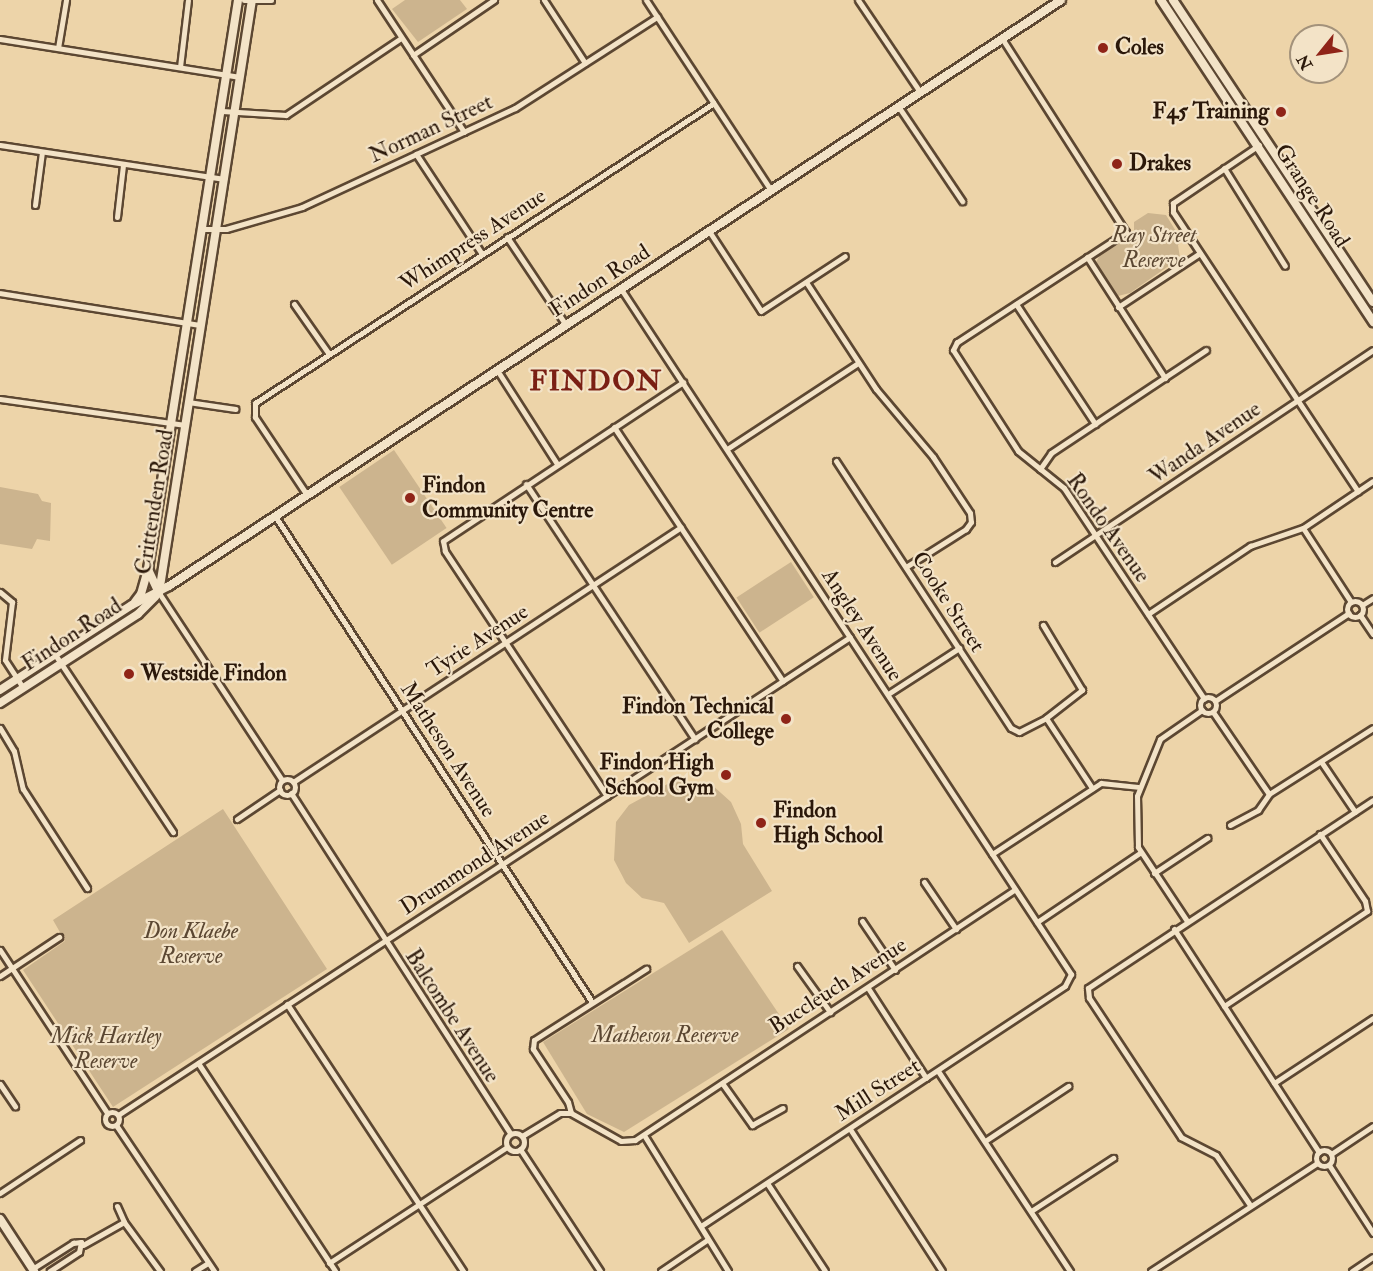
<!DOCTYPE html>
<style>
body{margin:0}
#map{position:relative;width:1373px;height:1271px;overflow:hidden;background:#edd4a9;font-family:"IM FELL Double Pica",serif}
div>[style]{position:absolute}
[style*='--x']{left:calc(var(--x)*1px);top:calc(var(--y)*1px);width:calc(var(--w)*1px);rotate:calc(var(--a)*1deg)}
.green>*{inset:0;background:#ccb48e;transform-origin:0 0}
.roads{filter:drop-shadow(2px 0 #5c4732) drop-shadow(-2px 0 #5c4732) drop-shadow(0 2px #5c4732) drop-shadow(0 -2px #5c4732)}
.street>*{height:5px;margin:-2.5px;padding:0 2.5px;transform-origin:2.5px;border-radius:2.5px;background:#f3e3c7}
.street>.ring{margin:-2.5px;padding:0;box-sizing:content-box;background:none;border:5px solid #f3e3c7;border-radius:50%}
.secondary>*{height:8px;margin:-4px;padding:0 4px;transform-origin:4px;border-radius:4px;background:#f3e3c7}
.dots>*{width:16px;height:16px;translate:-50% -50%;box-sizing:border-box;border:3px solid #f3e3c7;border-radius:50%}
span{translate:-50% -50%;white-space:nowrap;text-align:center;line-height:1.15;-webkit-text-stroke:4.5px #f3e3c7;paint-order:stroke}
.poi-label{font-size:22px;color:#2b180a;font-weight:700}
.left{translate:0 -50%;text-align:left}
.right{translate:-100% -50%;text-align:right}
.street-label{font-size:22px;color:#2b180a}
.park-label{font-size:22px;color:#5b4732;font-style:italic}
.district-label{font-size:28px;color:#7a1f14;font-weight:700;letter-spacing:1.5px}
.north{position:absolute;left:1289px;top:24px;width:60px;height:60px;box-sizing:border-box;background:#f3e3c7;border:2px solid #a3927b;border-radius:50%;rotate:240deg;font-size:16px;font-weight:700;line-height:24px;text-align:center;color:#2b180a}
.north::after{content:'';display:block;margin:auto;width:21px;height:27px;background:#8f2418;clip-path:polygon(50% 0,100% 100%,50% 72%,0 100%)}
</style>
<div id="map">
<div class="green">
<i style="clip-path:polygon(405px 0,460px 0,467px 9px,418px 42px,392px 9px)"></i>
<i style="clip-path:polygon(1148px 213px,1166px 215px,1182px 241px,1178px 245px,1180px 258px,1130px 293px,1118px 296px,1096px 262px,1100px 255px,1134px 235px,1134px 222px)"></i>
<i style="left:394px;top:450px;width:94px;height:66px;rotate:56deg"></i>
<i style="clip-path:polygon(0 487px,38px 494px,42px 501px,51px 503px,50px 541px,37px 539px,32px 549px,0 544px)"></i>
<i style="left:791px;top:562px;width:42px;height:65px;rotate:57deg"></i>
<i style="clip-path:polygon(673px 781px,711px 784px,731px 802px,741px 824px,743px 844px,772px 891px,689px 943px,664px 903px,642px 898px,626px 883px,614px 860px,616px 822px,629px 805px)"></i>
<i style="clip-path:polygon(223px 809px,327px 969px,113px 1107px,23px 970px,65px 941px,53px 920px)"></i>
<i style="clip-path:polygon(722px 930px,789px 1029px,624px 1132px,587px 1114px,543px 1042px)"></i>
</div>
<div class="roads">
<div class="street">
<i style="--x:244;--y:0;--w:27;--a:0"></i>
<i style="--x:377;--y:0;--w:158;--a:56.6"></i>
<i style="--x:544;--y:0;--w:75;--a:56.9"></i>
<i style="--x:646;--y:0;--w:227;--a:56.7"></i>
<i style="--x:858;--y:0;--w:111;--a:56"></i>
<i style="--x:0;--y:39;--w:243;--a:9"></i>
<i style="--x:1003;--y:40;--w:228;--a:57.4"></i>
<i style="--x:1126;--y:232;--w:202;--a:146.9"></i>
<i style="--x:957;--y:342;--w:9;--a:117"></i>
<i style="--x:953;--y:350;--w:120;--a:57.2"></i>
<i style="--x:1018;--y:451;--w:59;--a:38.8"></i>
<i style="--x:1064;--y:488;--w:253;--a:56.4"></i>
<i style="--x:58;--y:48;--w:49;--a:-80.5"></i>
<i style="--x:413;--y:55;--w:98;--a:-34.2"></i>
<i style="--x:180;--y:67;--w:67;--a:-83.2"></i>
<i style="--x:898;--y:106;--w:115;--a:56"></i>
<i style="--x:222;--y:111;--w:64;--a:3.6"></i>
<i style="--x:286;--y:115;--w:138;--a:-33.8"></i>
<i style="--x:0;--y:145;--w:227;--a:8.6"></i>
<i style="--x:1259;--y:145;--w:104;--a:146"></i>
<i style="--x:1173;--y:203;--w:9;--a:90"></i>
<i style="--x:1173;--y:212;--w:335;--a:56.5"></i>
<i style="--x:416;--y:154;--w:120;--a:56.6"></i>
<i style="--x:1224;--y:168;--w:115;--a:58.1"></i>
<i style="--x:35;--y:205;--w:53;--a:-82.5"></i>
<i style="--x:117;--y:217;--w:52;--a:-83.4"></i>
<i style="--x:202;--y:229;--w:24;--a:0"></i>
<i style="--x:226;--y:229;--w:79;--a:-16.1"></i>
<i style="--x:302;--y:207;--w:126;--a:-24.9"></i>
<i style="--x:416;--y:154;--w:109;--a:-24.9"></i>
<i style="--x:515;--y:108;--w:169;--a:-32.7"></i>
<i style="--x:709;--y:231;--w:95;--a:57"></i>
<i style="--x:761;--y:311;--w:100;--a:-33.2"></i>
<i style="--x:507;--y:237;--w:106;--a:56.2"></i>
<i style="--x:1087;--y:257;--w:144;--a:57.2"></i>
<i style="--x:806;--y:282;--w:128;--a:56.8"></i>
<i style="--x:876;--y:389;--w:89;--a:50"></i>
<i style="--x:933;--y:457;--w:67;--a:56.5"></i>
<i style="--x:970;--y:513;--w:9;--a:84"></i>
<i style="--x:971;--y:522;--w:9;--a:126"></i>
<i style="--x:966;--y:529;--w:71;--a:147.7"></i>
<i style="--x:621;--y:289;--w:820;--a:56.7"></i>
<i style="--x:1071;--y:974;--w:13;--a:117"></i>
<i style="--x:1065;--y:986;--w:435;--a:146.6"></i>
<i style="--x:0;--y:293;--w:203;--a:9.1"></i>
<i style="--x:294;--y:304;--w:61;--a:55"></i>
<i style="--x:1016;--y:304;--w:144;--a:56.6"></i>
<i style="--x:1118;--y:307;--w:98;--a:-33.4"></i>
<i style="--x:497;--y:370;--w:112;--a:57.4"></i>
<i style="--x:0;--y:399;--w:187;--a:8"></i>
<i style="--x:188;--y:402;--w:48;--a:8.5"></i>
<i style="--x:614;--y:427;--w:305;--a:56.4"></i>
<i style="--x:727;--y:449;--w:157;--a:-33.3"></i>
<i style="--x:836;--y:461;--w:319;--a:56.8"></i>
<i style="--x:1011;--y:728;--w:9;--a:27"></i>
<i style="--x:1019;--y:732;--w:30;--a:-27"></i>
<i style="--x:1046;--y:718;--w:46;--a:-37.9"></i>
<i style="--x:1082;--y:690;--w:76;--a:-121"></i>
<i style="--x:1040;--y:469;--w:19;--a:-55"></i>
<i style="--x:1051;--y:453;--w:186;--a:-33.6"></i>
<i style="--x:526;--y:484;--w:306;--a:56.5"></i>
<i style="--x:307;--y:495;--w:94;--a:-123.7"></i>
<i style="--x:255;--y:417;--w:14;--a:-90"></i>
<i style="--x:255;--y:403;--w:548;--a:-33.17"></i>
<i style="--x:275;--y:516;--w:580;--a:56.89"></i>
<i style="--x:1303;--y:528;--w:88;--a:57"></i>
<i style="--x:1055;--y:562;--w:382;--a:-33.7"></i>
<i style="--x:0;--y:592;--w:16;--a:40"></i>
<i style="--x:12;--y:602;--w:58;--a:96.9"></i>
<i style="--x:5;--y:660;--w:33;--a:57"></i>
<i style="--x:159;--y:593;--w:224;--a:56.7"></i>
<i class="ring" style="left:1347px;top:601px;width:11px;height:11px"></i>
<i style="--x:1362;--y:605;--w:13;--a:-32"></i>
<i style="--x:1148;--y:614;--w:123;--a:-33.7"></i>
<i style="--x:1250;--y:546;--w:56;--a:-18.8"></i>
<i style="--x:1303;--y:528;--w:84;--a:-33.9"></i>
<i style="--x:1360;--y:615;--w:23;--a:56"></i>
<i style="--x:54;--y:653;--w:215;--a:56.4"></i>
<i style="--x:888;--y:694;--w:85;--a:-32.9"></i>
<i class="ring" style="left:1200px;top:697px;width:11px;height:11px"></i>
<i style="--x:1215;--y:701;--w:160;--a:-33.3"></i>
<i style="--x:1213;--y:712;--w:99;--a:55.7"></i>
<i style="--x:1046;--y:718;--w:84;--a:56.7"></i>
<i style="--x:0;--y:728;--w:27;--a:59"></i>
<i style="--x:14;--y:751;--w:39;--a:77"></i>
<i style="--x:23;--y:789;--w:118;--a:57.1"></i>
<i style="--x:1322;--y:763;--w:59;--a:56"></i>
<i class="ring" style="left:279px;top:779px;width:11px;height:11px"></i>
<i style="--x:293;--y:782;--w:464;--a:-33.3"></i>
<i style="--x:291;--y:793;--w:404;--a:57.2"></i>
<i style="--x:607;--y:796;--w:294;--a:-123.5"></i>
<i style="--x:445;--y:551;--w:10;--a:-101"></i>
<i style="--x:443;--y:541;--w:288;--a:-33.5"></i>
<i style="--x:237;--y:819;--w:52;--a:-34"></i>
<i style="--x:1230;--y:825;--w:32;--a:-28"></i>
<i style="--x:1258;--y:810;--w:19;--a:-55"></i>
<i style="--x:1269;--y:794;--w:123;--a:-32.4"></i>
<i style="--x:992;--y:854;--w:130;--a:-33.1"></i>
<i style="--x:1101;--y:783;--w:37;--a:6"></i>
<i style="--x:1154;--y:873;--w:64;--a:-33.4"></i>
<i style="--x:924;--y:882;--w:57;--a:55.8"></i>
<i style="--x:862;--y:921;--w:59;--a:56"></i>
<i style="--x:1187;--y:921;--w:89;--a:-123.5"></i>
<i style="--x:1138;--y:847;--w:51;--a:-91.1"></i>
<i style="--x:1137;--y:796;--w:61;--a:-68"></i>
<i style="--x:1160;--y:739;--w:51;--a:-34.6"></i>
<i style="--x:1037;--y:922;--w:125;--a:-33.9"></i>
<i style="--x:1174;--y:929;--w:266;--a:57"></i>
<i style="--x:0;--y:950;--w:195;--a:56.7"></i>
<i style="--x:797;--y:966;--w:57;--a:54.3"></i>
<i style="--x:0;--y:976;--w:71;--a:-33.5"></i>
<i style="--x:868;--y:988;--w:107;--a:57.2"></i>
<i style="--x:287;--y:1004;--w:320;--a:56.6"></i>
<i style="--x:1224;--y:1006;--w:172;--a:-33.6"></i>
<i style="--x:1367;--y:911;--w:10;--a:-101"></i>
<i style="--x:1365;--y:901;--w:81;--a:-123.9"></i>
<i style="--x:198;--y:1063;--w:249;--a:56.6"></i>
<i style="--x:938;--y:1071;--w:240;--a:56.6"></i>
<i style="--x:722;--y:1083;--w:52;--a:54.5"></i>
<i style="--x:752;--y:1125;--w:35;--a:-29"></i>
<i style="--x:1274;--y:1083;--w:118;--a:-33.3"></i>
<i style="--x:0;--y:1084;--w:27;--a:56"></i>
<i class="ring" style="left:105px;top:1112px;width:9px;height:9px"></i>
<i style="--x:571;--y:1113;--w:11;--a:-105"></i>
<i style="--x:568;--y:1102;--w:64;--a:-123.4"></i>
<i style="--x:533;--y:1049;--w:9;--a:-84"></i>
<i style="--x:534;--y:1040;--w:133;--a:-32.4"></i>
<i style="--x:118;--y:1115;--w:874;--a:-33.14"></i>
<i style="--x:116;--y:1125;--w:176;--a:56.1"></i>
<i style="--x:850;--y:1129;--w:169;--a:57.1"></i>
<i class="ring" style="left:506px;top:1133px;width:13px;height:13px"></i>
<i style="--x:644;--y:1135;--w:160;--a:58.3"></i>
<i style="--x:522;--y:1136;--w:44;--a:-31.2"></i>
<i style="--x:560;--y:1113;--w:11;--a:0"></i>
<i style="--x:571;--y:1113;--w:57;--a:29.2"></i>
<i style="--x:621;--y:1141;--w:14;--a:-4"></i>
<i style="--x:635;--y:1140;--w:455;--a:-33.4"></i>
<i style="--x:985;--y:1141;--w:100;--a:-33.5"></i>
<i style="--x:520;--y:1149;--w:146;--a:56.7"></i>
<i class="ring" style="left:1316px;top:1150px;width:11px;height:11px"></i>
<i style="--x:1331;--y:1154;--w:50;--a:-33.7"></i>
<i style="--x:1329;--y:1165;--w:81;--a:57.1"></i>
<i style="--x:767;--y:1183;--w:105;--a:56.6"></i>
<i style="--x:0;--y:1193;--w:96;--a:-33.5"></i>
<i style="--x:1250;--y:1205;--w:60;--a:-124.2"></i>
<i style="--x:1216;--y:1155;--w:39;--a:-153"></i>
<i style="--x:1181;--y:1137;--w:167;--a:-123.5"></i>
<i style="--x:1089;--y:998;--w:10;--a:-96"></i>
<i style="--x:1088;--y:988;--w:341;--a:-33.4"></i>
<i style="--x:117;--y:1206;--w:17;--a:66"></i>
<i style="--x:124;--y:1222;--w:61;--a:53.7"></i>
<i style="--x:1031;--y:1211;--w:98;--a:-32.9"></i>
<i style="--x:83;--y:1245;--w:47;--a:-29.3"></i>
<i style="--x:329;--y:1263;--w:212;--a:-33.1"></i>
<i style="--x:32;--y:1269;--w:49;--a:-32.4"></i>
<i style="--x:73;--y:1243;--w:8;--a:-7"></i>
<i style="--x:81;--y:1242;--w:10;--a:101"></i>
<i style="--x:79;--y:1252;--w:35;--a:147"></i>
<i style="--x:195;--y:1271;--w:15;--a:-32"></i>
<i style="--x:661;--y:1271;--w:55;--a:-34"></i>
<i style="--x:1151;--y:1271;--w:198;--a:-33"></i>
<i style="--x:1352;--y:1271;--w:25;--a:-34"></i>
</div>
<div class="secondary">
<i style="--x:1161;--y:0;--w:386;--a:56.6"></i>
<i style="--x:1173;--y:0;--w:362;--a:56.5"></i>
<i style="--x:159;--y:593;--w:26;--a:-115"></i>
<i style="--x:148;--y:569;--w:576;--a:-81.01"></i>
<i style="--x:159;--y:593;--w:600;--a:-81.09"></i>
<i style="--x:135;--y:602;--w:10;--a:-53"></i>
<i style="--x:141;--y:594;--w:25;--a:-74"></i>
<i style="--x:0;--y:690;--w:157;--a:-32.8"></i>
<i style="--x:132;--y:605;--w:42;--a:-27.2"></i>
<i style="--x:169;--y:586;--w:1067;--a:-33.3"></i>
<i style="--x:0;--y:703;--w:164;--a:-32.8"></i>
<i style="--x:138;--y:614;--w:24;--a:-45"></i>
<i style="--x:0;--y:1219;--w:62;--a:56.8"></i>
</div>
</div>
<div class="dots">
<i style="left:1103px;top:48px;background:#8f2418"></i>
<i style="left:1281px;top:112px;background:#8f2418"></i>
<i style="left:1117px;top:164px;background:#8f2418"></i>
<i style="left:410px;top:498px;background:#8f2418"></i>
<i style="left:129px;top:674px;background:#8f2418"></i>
<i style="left:786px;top:719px;background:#8f2418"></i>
<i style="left:726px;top:775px;background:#8f2418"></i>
<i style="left:761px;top:823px;background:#8f2418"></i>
</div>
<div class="poi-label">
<span class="left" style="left:1115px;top:48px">Coles</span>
<span class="right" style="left:1269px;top:112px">F45 Training</span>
<span class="left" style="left:1129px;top:164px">Drakes</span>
<span class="left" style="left:422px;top:498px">Findon<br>Community Centre</span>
<span class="left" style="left:141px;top:674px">Westside Findon</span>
<span class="right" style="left:774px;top:719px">Findon Technical<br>College</span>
<span class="right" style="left:714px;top:775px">Findon High<br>School Gym</span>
<span class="left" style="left:773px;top:823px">Findon<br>High School</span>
</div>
<div class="street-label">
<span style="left:431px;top:129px;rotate:-25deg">Norman Street</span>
<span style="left:1312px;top:196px;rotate:57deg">Grange Road</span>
<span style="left:473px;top:240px;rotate:-33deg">Whimpress Avenue</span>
<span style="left:600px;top:281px;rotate:-33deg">Findon Road</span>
<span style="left:1205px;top:443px;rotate:-34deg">Wanda Avenue</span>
<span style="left:155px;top:502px;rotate:-81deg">Crittenden Road</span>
<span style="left:1108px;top:528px;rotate:55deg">Rondo Avenue</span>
<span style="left:948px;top:602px;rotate:57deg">Cooke Street</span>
<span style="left:862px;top:625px;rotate:57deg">Angley Avenue</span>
<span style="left:72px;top:635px;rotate:-33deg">Findon Road</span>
<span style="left:478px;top:641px;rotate:-33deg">Tyrie Avenue</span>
<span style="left:448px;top:750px;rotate:57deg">Matheson Avenue</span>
<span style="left:475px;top:863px;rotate:-33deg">Drummond Avenue</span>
<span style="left:838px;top:986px;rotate:-33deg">Buccleuch Avenue</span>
<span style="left:452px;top:1016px;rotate:57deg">Balcombe Avenue</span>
<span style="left:878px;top:1090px;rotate:-33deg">Mill Street</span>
</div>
<div class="park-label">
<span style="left:1154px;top:248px">Ray Street<br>Reserve</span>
<span style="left:191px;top:944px">Don Klaebe<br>Reserve</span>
<span style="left:106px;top:1049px">Mick Hartley<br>Reserve</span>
<span style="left:665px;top:1036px">Matheson Reserve</span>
</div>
<div class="district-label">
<span style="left:596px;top:382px">FINDON</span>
</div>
<div class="north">N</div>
</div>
